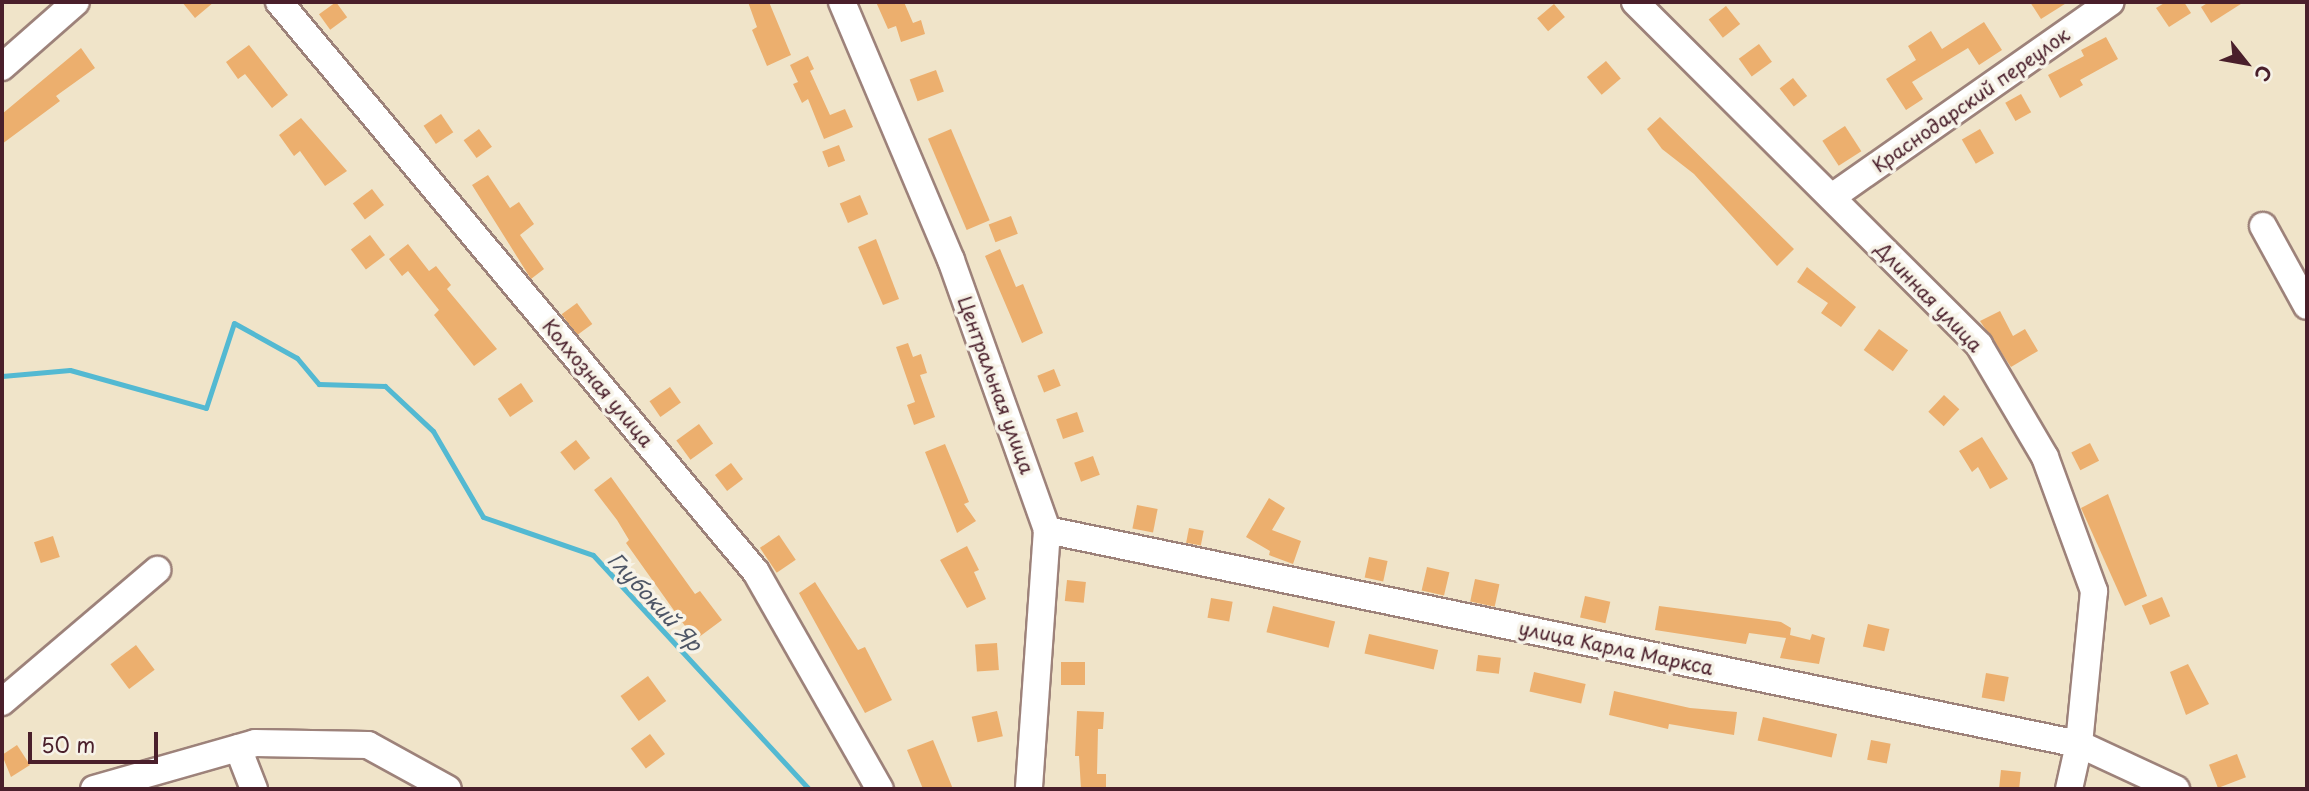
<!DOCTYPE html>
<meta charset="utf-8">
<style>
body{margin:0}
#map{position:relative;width:2309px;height:791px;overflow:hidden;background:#f0e4c9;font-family:"Playpen Sans",sans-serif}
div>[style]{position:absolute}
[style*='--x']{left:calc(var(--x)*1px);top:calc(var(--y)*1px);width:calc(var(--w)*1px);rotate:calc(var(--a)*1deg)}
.stream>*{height:5px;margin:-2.5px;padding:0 2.5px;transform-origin:2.5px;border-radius:2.5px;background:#53b9d2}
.building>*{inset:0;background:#ecaf6e;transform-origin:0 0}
.roads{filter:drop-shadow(2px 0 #9d827a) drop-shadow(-2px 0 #9d827a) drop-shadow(0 2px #9d827a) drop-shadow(0 -2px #9d827a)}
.minor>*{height:26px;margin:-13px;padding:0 13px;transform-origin:13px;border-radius:13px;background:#fff}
span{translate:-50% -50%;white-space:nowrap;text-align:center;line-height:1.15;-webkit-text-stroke:7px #f7f3e8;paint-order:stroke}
.street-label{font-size:19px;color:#4a1f2b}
.water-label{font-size:21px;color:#4d5565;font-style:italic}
.frame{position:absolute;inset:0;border:4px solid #4a1f2b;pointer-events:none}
.north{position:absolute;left:2211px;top:28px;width:70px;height:70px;-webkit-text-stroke:5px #f7f3e8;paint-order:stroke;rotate:121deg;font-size:19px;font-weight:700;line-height:28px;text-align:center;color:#4a1f2b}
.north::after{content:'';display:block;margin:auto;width:24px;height:32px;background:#4a1f2b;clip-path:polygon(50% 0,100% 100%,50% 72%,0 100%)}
.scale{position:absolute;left:28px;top:732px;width:130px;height:32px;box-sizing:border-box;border:4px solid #4a1f2b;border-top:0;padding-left:9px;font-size:21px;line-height:24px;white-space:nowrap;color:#4a1f2b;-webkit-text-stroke:5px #f7f3e8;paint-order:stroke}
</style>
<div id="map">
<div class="stream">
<i style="--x:2;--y:376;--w:68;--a:-5"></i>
<i style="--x:70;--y:370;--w:141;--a:15.6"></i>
<i style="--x:206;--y:408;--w:89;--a:-71.8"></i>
<i style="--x:234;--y:323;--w:72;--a:29.1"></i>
<i style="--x:297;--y:358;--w:34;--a:50"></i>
<i style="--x:319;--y:384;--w:66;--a:1.7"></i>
<i style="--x:385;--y:386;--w:66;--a:43.2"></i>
<i style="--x:433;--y:431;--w:99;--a:59.8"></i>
<i style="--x:483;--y:517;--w:116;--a:19.1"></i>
<i style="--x:593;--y:555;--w:318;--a:47.3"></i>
</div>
<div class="building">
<i style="clip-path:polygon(182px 2px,214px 2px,195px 18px)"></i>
<i style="left:336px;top:2px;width:19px;height:21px;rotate:54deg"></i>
<i style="clip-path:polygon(748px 2px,769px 2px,791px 55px,767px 66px,752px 30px,757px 27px)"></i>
<i style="clip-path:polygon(876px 2px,904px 2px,913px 23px,921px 20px,925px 34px,901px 42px,896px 26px,888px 29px)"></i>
<i style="clip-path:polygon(2030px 2px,2068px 2px,2041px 19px)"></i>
<i style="clip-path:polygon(2166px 2px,2184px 2px,2191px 13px,2169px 27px,2156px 8px)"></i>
<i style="clip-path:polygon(2209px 2px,2244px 2px,2211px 23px,2201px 7px)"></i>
<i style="left:1554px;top:4px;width:17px;height:22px;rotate:50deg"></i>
<i style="left:1726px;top:6px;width:23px;height:22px;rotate:52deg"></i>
<i style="clip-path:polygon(1984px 22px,2002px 50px,1979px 65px,1968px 48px,1912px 82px,1923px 99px,1906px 110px,1886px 79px,1916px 60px,1908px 46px,1931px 31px,1942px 49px)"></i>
<i style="clip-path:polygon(2106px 37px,2118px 59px,2080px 80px,2083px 85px,2060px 98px,2048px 75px,2084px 56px,2081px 50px)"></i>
<i style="left:1759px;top:44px;width:22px;height:25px;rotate:54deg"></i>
<i style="clip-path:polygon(249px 45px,288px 95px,272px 108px,245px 74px,238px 79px,226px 62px)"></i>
<i style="clip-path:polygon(81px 48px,95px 68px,56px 96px,60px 101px,2px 144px,2px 114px)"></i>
<i style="clip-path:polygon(808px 56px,814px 69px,810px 71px,830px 115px,845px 109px,853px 127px,824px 139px,808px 99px,802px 103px,793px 84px,798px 82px,790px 65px)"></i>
<i style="left:1606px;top:61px;width:23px;height:25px;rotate:50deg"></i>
<i style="left:936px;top:70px;width:23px;height:28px;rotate:70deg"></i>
<i style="left:1793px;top:78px;width:23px;height:17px;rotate:52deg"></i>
<i style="left:2021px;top:94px;width:21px;height:18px;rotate:61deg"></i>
<i style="left:441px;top:114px;width:22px;height:21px;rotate:56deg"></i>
<i style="clip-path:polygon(1660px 117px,1794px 249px,1777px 266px,1694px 174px,1662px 149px,1647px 129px)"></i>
<i style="clip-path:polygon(301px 118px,347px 171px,325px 186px,300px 151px,294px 156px,279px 135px)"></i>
<i style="left:1845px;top:126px;width:30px;height:27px;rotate:57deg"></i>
<i style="left:479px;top:129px;width:22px;height:19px;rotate:54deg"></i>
<i style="left:951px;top:129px;width:99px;height:25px;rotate:67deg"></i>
<i style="left:1980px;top:129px;width:28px;height:21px;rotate:60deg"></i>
<i style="left:839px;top:145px;width:17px;height:18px;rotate:69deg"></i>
<i style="clip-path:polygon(488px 175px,510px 208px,519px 202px,534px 224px,520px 235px,544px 269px,531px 279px,472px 185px)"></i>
<i style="left:372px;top:189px;width:20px;height:24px;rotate:53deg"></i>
<i style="left:860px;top:195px;width:21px;height:22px;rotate:67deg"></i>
<i style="left:1011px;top:216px;width:19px;height:24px;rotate:69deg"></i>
<i style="left:370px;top:235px;width:25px;height:24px;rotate:53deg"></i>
<i style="clip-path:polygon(876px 239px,899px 299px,883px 305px,858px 247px)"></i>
<i style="clip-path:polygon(408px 244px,429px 271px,436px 266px,451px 285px,447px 289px,497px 349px,474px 366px,434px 315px,439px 310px,408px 271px,402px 276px,389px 259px)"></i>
<i style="clip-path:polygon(1000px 249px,1016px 287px,1023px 284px,1043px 333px,1022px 343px,985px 256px)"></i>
<i style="clip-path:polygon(1807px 267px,1856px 307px,1841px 327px,1821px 313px,1828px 303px,1797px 282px)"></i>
<i style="left:577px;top:303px;width:26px;height:19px;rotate:54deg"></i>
<i style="clip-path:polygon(2000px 311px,2013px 336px,2025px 329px,2038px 351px,2011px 367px,1980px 321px)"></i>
<i style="left:1879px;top:329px;width:36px;height:26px;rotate:36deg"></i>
<i style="clip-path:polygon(908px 343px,913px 357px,921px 354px,927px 373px,920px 375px,935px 417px,914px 425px,907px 405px,915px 402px,896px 347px)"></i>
<i style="left:1054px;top:369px;width:18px;height:18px;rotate:68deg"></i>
<i style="left:521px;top:383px;width:22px;height:28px;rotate:56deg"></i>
<i style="left:670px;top:387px;width:19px;height:25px;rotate:55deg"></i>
<i style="left:1944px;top:395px;width:21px;height:23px;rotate:43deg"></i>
<i style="left:1077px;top:412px;width:21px;height:22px;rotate:71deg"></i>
<i style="left:699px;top:424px;width:24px;height:28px;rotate:54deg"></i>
<i style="clip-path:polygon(1982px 437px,2008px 479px,1990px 489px,1978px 467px,1972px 472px,1959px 451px)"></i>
<i style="left:576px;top:440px;width:23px;height:20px;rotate:52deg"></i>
<i style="left:2090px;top:443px;width:20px;height:21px;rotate:63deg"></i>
<i style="clip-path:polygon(945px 444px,969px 502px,964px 504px,976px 521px,957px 533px,925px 452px)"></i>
<i style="left:1093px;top:456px;width:20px;height:20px;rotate:70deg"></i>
<i style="left:731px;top:463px;width:20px;height:20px;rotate:53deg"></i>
<i style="clip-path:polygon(611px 477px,695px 594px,700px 591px,722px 620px,695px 640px,626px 543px,629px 540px,617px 520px,594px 490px)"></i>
<i style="clip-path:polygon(2108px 494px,2147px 596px,2125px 606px,2081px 508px)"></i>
<i style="clip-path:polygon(1269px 498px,1285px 508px,1272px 530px,1301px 541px,1293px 564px,1269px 555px,1270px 551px,1246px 537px)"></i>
<i style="left:1137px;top:505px;width:21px;height:24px;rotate:11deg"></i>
<i style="left:1189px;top:528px;width:15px;height:15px;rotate:11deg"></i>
<i style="left:779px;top:535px;width:30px;height:23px;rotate:56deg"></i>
<i style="left:53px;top:536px;width:22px;height:20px;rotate:72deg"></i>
<i style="clip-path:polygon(967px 546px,979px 570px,974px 572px,986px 599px,967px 608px,940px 560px)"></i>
<i style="left:1369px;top:557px;width:19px;height:21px;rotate:12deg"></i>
<i style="left:1427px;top:567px;width:23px;height:24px;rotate:13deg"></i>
<i style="left:1475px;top:579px;width:25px;height:23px;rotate:12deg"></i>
<i style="left:1067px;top:580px;width:19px;height:21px;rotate:6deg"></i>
<i style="clip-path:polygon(815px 582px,858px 650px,865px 647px,892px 700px,865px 713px,799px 593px)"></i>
<i style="left:1585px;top:596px;width:26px;height:22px;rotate:13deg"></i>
<i style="left:2162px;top:597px;width:21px;height:22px;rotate:67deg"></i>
<i style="left:1211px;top:598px;width:22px;height:20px;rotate:10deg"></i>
<i style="left:1273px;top:606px;width:64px;height:27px;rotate:14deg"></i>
<i style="clip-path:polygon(1659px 606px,1781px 622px,1791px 628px,1790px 635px,1810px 640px,1812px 634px,1825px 638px,1819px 664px,1780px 658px,1786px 638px,1749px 633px,1746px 644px,1655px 630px)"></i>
<i style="left:1868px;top:624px;width:22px;height:23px;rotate:13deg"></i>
<i style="left:1369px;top:634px;width:71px;height:20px;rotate:13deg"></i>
<i style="left:997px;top:643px;width:27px;height:22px;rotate:86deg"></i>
<i style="left:136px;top:645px;width:31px;height:32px;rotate:53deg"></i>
<i style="left:1478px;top:655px;width:23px;height:16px;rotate:7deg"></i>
<i style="left:1061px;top:662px;width:24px;height:23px"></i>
<i style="clip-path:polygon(2188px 664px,2209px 704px,2186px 715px,2170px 672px)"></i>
<i style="left:1534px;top:672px;width:53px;height:20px;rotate:13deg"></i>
<i style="left:1986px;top:673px;width:23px;height:25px;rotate:10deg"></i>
<i style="left:648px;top:676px;width:31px;height:34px;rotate:54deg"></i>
<i style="clip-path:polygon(1614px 691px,1690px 708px,1737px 712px,1734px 735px,1669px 724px,1668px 729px,1609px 715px)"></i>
<i style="left:997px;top:711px;width:26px;height:26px;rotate:77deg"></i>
<i style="clip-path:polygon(1077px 711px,1104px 712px,1103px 729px,1098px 729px,1097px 774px,1106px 774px,1106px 789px,1081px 789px,1079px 756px,1075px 756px)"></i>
<i style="left:1763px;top:717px;width:76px;height:24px;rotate:13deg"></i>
<i style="left:650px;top:734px;width:25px;height:24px;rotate:53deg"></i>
<i style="clip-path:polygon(933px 740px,953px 789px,923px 789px,907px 750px)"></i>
<i style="left:1871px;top:740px;width:20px;height:20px;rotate:11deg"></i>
<i style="clip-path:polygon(17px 745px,30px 765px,11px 777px,2px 755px)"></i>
<i style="left:2237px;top:754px;width:25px;height:30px;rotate:69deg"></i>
<i style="left:2001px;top:770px;width:20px;height:19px;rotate:6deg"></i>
</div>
<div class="roads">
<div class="minor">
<i style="--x:279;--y:2;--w:743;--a:50.08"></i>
<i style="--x:756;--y:572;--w:250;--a:60.3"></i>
<i style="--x:842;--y:2;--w:280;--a:67.1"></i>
<i style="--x:951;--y:260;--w:287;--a:70.4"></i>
<i style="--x:1047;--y:530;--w:260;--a:94"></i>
<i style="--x:1635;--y:2;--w:486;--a:44.9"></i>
<i style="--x:1979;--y:345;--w:130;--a:59.5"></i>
<i style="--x:2045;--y:457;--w:143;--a:69.9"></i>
<i style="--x:2094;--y:591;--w:154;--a:95.6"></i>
<i style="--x:2079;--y:744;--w:46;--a:102.5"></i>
<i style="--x:2;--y:67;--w:98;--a:-41.3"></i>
<i style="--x:1832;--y:197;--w:340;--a:-35"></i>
<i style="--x:2263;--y:226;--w:91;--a:61.2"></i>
<i style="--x:1047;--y:530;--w:1054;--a:11.72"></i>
<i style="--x:2079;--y:744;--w:107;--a:24.9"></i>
<i style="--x:2;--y:702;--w:204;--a:-40.4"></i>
<i style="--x:238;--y:748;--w:44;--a:68.7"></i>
<i style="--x:94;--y:789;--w:167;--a:-15.9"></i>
<i style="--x:255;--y:743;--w:113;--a:1"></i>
<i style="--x:368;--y:745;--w:91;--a:28.8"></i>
</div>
</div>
<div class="street-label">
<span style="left:1971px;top:100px;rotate:-35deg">Краснодарский переулок</span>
<span style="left:1929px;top:297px;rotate:46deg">Длинная улица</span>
<span style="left:598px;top:383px;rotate:50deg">Колхозная улица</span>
<span style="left:996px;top:385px;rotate:70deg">Центральная улица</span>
<span style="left:1616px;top:648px;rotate:12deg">улица Карла Маркса</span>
</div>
<div class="water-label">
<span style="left:656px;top:601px;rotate:47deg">Глубокий Яр</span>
</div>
<div class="frame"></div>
<div class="north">С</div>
<div class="scale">50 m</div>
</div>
